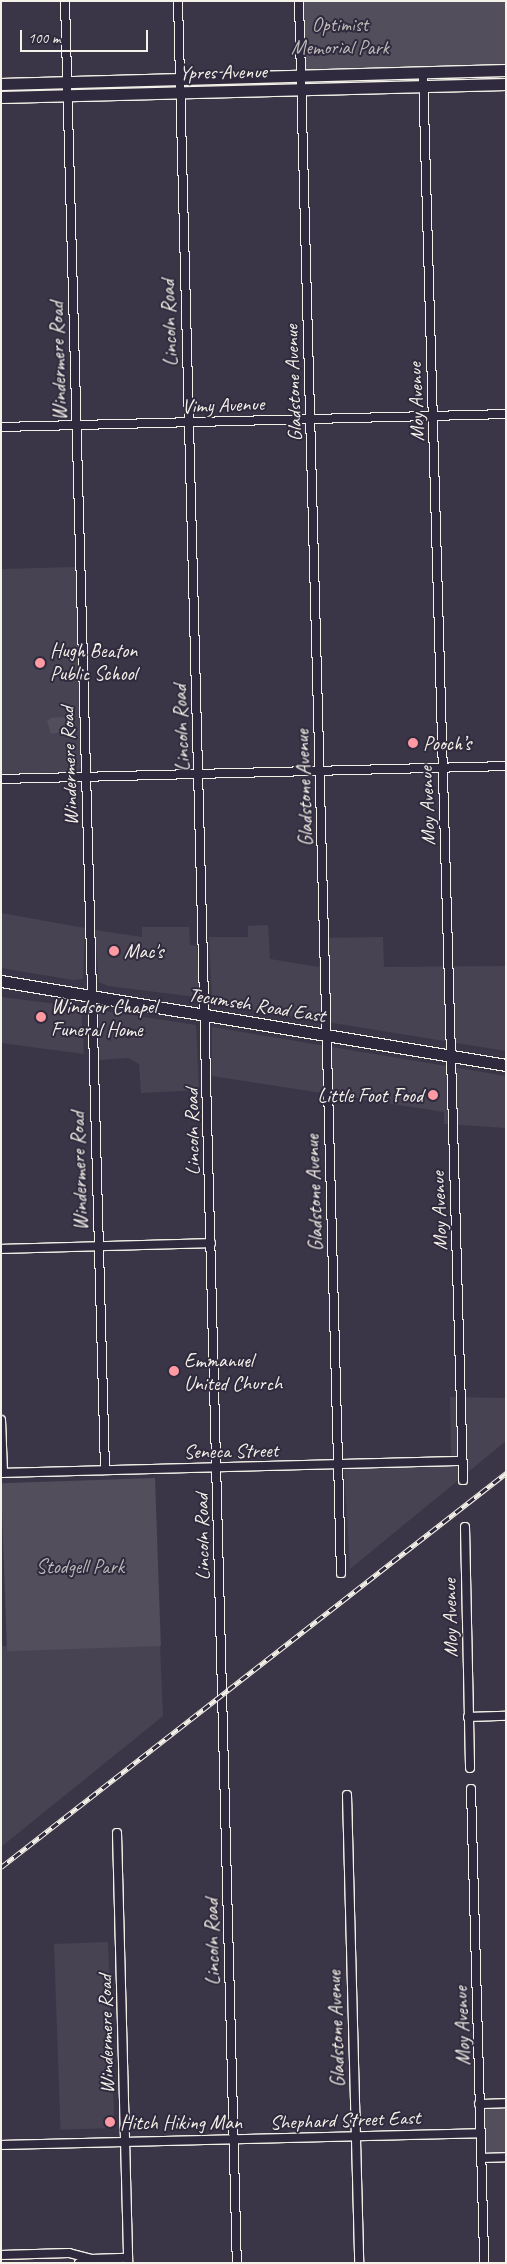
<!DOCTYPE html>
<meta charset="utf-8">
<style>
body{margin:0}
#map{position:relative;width:507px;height:2264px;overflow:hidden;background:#3b3647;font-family:Caveat,sans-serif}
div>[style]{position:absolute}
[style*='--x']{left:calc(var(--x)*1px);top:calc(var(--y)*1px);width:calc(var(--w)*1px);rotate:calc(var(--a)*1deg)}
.built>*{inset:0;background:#484352;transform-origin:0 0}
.green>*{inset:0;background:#534e5c;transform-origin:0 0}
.roads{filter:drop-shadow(1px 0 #f4f1e8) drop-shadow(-1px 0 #f4f1e8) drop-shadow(0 1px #f4f1e8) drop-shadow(0 -1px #f4f1e8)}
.minor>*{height:8px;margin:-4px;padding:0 4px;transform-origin:4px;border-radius:4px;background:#2f2a3d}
.secondary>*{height:11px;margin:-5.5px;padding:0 5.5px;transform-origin:5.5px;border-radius:5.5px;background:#2f2a3d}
.rail>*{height:4.5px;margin-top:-2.25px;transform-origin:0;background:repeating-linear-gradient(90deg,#2f2a3d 0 8px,#f4f1e8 0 16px);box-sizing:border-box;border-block:1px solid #f4f1e8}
.dots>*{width:14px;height:14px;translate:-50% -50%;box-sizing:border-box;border:2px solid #2f2a3d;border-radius:50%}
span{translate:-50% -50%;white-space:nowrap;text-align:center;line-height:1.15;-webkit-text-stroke:4px #2f2a3d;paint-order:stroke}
.park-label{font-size:20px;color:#bcb8b7}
.street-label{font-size:20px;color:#f4f1e8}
.poi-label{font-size:20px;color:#f4f1e8}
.left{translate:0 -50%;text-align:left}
.right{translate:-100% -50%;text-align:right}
.frame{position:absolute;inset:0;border:2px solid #f4f1e8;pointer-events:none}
.scale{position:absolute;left:20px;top:30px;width:128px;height:22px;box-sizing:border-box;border:2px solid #f4f1e8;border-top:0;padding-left:6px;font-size:15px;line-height:18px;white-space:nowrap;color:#f4f1e8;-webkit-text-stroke:4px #2f2a3d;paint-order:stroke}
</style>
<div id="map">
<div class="built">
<i style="clip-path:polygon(76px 567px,82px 766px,77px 772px,1px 774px,1px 569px)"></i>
<i style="clip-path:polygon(1px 913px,85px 928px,83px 979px,73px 980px,1px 968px)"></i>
<i style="clip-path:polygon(268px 925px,270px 959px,319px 967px,320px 938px,383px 937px,384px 967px,506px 966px,506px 1051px,222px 1005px,212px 1001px,209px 937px,248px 937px,248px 926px)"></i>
<i style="clip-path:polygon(142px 927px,189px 927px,190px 945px,197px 946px,199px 992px,196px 997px,108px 986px,99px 982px,95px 930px,142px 937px)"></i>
<i style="clip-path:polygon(1px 997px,81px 1007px,84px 1054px,1px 1043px)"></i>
<i style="clip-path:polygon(99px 1010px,196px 1025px,199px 1090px,141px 1093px,139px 1064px,128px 1058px,99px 1060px)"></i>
<i style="clip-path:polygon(212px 1027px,506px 1076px,506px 1128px,444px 1124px,444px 1112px,212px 1076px)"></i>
<i style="clip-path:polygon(450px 1397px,506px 1398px,506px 1441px,350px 1569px,344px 1467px,451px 1465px)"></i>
<i style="clip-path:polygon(1px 1646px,160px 1646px,163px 1716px,1px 1847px)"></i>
<i style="left:108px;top:1942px;width:186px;height:54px;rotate:88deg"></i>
</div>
<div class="green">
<i style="left:304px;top:1px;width:202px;height:70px"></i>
<i style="clip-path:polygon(65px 717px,66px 731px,51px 734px,47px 721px,51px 718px)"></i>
<i style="left:155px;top:1478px;width:168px;height:154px;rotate:88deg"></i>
<i style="left:506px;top:2108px;width:45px;height:21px;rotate:90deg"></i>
</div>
<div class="roads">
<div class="minor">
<i style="--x:65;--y:1;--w:1470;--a:88.44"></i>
<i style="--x:178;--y:1;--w:2263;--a:88.51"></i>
<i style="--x:299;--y:1;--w:1573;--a:88.47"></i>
<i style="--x:423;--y:72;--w:1409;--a:88.37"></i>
<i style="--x:1;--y:427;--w:505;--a:-1.47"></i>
<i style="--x:1;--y:779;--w:505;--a:-1.47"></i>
<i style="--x:1;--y:1249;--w:210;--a:-1.6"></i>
<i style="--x:1;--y:1420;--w:53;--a:87.8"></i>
<i style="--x:1;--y:1473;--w:461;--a:-1.5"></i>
<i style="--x:465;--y:1527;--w:241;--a:88.8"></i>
<i style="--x:468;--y:1717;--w:38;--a:-2"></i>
<i style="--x:471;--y:1789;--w:474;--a:88.4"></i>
<i style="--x:347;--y:1795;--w:468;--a:88.5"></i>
<i style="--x:117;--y:1833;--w:430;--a:88.5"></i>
<i style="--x:479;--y:2104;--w:27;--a:-2"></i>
<i style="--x:1;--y:2145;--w:479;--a:-1.4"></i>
<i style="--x:481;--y:2158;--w:25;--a:-2"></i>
<i style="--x:1;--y:2255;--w:68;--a:-1.7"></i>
<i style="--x:69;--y:2253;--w:23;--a:15"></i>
<i style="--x:91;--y:2259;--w:36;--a:-2"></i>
<i style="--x:79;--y:2263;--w:13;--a:-18"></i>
</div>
<div class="secondary">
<i style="--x:1;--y:84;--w:505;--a:-1.59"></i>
<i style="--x:1;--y:97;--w:505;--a:-1.47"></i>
<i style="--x:1;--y:981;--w:512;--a:9.44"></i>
</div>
</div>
<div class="rail">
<i style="--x:1;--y:1867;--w:641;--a:-37.96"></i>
</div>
<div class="dots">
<i style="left:40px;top:663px;background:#ff9aa2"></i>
<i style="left:413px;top:743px;background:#ff9aa2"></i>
<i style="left:114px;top:951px;background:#ff9aa2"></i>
<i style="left:41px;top:1017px;background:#ff9aa2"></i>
<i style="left:433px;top:1095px;background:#ff9aa2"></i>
<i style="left:174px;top:1371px;background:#ff9aa2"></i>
<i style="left:110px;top:2122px;background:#ff9aa2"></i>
</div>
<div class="park-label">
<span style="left:340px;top:36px">Optimist<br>Memorial Park</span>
<span style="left:80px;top:1566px">Stodgell Park</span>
</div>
<div class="street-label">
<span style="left:223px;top:72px;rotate:-1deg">Ypres Avenue</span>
<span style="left:169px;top:323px;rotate:-92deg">Lincoln Road</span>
<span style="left:58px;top:361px;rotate:-92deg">Windermere Road</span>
<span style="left:293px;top:383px;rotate:-92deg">Gladstone Avenue</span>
<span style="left:416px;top:402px;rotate:-92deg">Moy Avenue</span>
<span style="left:223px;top:405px;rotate:-2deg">Vimy Avenue</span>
<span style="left:181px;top:728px;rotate:-92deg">Lincoln Road</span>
<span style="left:69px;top:766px;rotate:-92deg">Windermere Road</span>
<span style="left:304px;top:788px;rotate:-92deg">Gladstone Avenue</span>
<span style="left:427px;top:806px;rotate:-92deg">Moy Avenue</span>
<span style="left:257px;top:1005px;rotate:9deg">Tecumseh Road East</span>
<span style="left:192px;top:1132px;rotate:-91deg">Lincoln Road</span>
<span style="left:79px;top:1171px;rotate:-92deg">Windermere Road</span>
<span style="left:314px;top:1193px;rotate:-92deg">Gladstone Avenue</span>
<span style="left:439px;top:1211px;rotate:-92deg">Moy Avenue</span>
<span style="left:231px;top:1451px;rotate:-1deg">Seneca Street</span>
<span style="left:202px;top:1537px;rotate:-91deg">Lincoln Road</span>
<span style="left:450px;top:1618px;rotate:-91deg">Moy Avenue</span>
<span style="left:212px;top:1942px;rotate:-91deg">Lincoln Road</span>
<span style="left:462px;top:2026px;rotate:-92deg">Moy Avenue</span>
<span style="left:336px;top:2029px;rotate:-92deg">Gladstone Avenue</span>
<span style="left:106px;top:2034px;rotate:-91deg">Windermere Road</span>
<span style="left:345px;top:2120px;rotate:-2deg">Shephard Street East</span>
</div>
<div class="poi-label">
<span class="left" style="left:50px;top:662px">Hugh Beaton<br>Public School</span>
<span class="left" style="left:423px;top:743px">Pooch’s</span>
<span class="left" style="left:124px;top:951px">Mac's</span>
<span class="left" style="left:51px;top:1018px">Windsor Chapel<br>Funeral Home</span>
<span class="right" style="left:423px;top:1095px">Little Foot Food</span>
<span class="left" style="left:184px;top:1372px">Emmanuel<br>United Church</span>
<span class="left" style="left:120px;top:2122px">Hitch Hiking Man</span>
</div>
<div class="frame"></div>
<div class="scale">100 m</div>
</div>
